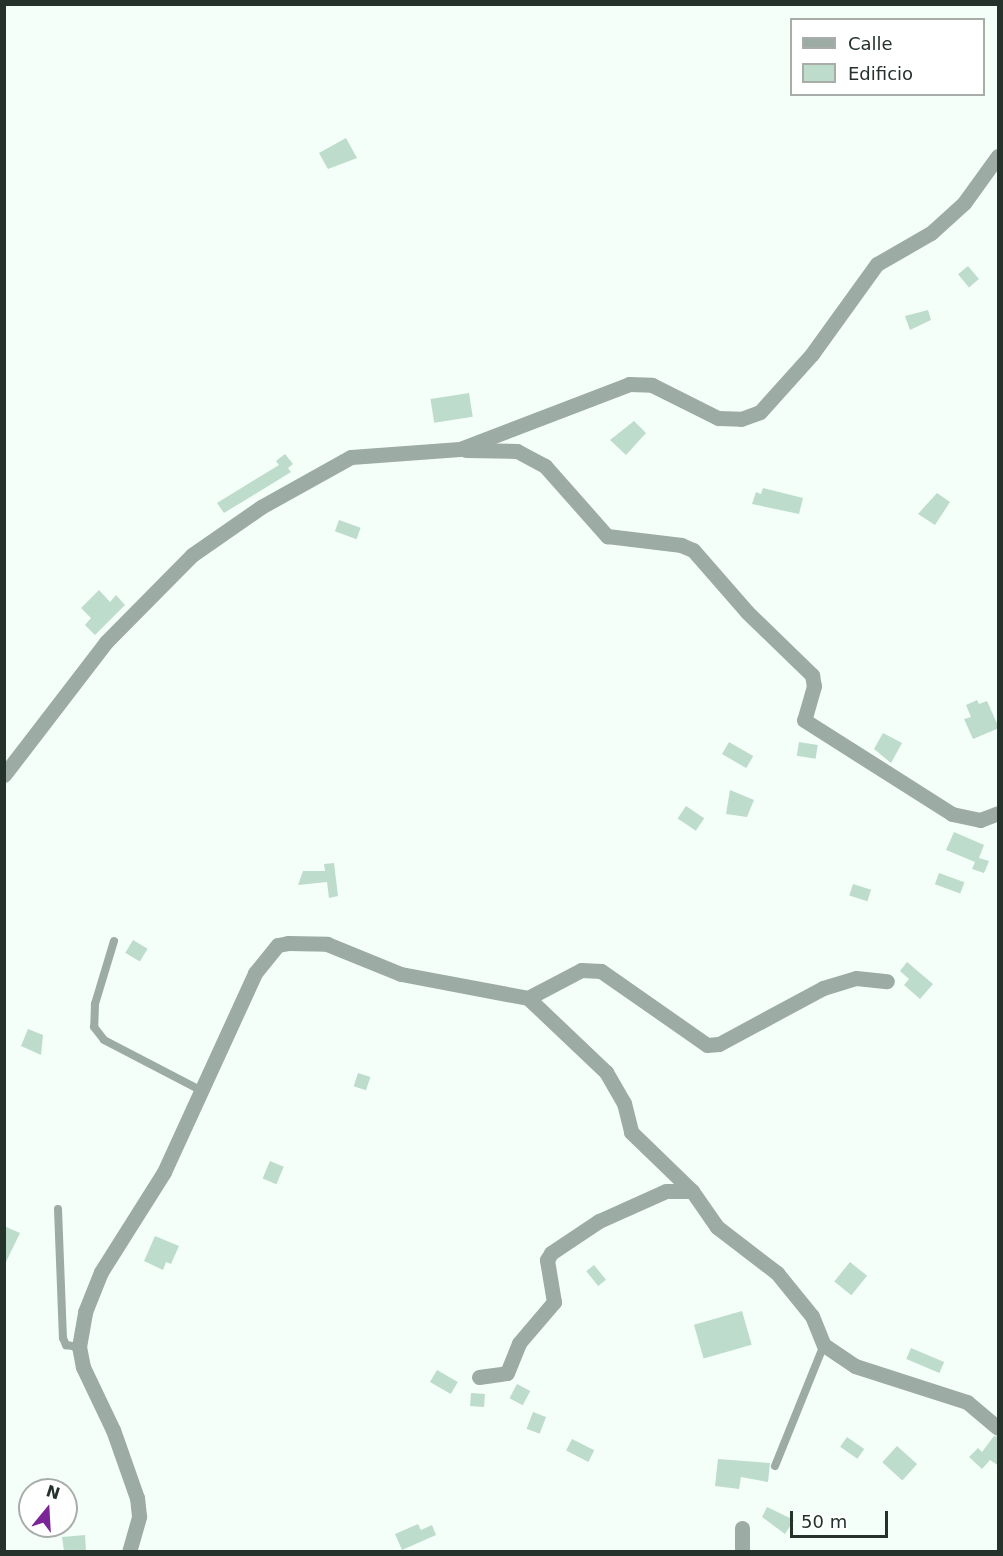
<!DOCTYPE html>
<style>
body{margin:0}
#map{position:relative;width:1003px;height:1556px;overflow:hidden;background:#f3fff8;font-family:"DejaVu Sans",sans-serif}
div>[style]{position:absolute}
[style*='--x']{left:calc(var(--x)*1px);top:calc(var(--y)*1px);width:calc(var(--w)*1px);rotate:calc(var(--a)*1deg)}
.building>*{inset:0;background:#bedccc;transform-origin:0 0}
.lane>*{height:8px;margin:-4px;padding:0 4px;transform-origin:4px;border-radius:4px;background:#9caba3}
.street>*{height:15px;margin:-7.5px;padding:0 7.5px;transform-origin:7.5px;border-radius:7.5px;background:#9caba3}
span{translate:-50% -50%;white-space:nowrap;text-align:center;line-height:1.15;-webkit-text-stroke:4.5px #fff;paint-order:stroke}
.frame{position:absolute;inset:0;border:6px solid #25312b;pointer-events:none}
.legend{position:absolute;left:790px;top:18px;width:195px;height:78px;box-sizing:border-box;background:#fff;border:2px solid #a8adaa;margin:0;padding:8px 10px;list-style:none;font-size:18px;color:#25312b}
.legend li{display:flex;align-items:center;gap:12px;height:30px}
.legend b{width:30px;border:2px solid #a8adaa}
.north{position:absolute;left:18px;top:1478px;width:60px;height:60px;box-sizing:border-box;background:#fff;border:2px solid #a8adaa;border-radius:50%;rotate:18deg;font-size:16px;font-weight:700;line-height:24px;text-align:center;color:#25312b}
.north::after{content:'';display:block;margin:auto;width:21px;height:27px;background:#7b2696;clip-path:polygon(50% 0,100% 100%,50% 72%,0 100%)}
.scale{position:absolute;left:790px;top:1511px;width:98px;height:27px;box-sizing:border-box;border:3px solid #25312b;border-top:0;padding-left:8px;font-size:18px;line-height:21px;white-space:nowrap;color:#25312b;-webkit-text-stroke:4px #fff;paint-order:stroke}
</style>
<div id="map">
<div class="building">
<i style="clip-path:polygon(346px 138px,357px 158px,328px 169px,319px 153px)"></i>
<i style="left:968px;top:266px;width:17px;height:13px;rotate:50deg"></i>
<i style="clip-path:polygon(928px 310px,931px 320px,910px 330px,905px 316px)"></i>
<i style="left:469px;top:393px;width:24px;height:39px;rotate:81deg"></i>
<i style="clip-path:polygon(634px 421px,646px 433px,626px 455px,610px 440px)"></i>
<i style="clip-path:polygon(285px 454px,293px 464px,288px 468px,291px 472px,224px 513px,217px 503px,279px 465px,276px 461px)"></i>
<i style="clip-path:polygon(763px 488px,803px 498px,799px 514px,752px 504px,756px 492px,761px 494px)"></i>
<i style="clip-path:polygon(937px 493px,950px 502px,935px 525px,918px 514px)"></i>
<i style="left:339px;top:520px;width:23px;height:12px;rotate:20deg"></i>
<i style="clip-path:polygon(99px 590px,110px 602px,116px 595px,125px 605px,95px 635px,85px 625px,91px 618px,81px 608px)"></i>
<i style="clip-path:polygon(977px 700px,979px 704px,987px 701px,999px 728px,973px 739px,964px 719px,971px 717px,966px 705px)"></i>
<i style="clip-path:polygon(883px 733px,902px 743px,891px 763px,874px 749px)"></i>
<i style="left:729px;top:742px;width:28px;height:14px;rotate:30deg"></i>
<i style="left:799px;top:742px;width:19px;height:14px;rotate:9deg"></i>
<i style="clip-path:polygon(730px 790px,754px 800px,747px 817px,726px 814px)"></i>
<i style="left:686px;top:806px;width:22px;height:15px;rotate:34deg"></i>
<i style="clip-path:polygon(954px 832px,984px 845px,979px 858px,989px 861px,984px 873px,972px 869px,975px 862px,946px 850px)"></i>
<i style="clip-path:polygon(334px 863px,338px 896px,329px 898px,327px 882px,298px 885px,303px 871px,325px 871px,324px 864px)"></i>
<i style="left:939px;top:873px;width:27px;height:12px;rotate:20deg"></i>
<i style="left:853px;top:884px;width:19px;height:12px;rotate:18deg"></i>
<i style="left:133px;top:940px;width:17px;height:15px;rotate:31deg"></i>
<i style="clip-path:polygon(907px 962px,933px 984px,920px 999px,904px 985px,909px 979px,900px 971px)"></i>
<i style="clip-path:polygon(28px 1029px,43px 1035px,41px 1055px,21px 1046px)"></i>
<i style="left:358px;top:1073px;width:13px;height:14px;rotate:18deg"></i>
<i style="left:270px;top:1161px;width:15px;height:19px;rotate:23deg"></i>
<i style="clip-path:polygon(4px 1226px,20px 1233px,4px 1266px)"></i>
<i style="clip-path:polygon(155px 1236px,179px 1246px,171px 1264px,166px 1262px,163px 1270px,144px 1261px)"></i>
<i style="left:850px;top:1262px;width:22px;height:25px;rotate:39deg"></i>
<i style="left:594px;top:1265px;width:19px;height:10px;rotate:51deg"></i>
<i style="left:742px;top:1311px;width:35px;height:50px;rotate:74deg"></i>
<i style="left:911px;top:1348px;width:36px;height:12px;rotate:23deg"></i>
<i style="left:437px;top:1370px;width:24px;height:14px;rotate:30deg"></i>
<i style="left:517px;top:1384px;width:15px;height:16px;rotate:28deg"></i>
<i style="left:471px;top:1393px;width:14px;height:13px;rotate:4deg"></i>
<i style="left:533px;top:1412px;width:14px;height:18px;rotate:21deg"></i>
<i style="clip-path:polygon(994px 1436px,999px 1437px,999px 1466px,990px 1460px,982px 1469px,969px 1457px,978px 1448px,982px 1452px)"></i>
<i style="left:847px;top:1437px;width:21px;height:12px;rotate:35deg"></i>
<i style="left:572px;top:1439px;width:25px;height:13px;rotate:27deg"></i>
<i style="left:897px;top:1446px;width:27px;height:22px;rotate:42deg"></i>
<i style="clip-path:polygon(718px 1459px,770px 1463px,768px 1482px,741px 1477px,739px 1489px,715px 1486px)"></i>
<i style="clip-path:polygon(767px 1507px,794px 1520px,785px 1534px,762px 1517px)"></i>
<i style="clip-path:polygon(418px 1524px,421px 1530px,432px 1525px,436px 1535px,402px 1550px,395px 1534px)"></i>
<i style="clip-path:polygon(85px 1535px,86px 1551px,64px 1551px,62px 1537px)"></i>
</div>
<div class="lane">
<i style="--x:114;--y:941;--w:66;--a:106.8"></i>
<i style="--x:95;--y:1004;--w:23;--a:92"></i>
<i style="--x:94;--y:1027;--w:16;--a:52"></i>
<i style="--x:104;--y:1040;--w:110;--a:27.5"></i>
<i style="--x:58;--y:1209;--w:129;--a:87.8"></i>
<i style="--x:63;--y:1338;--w:8;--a:67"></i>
<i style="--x:66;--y:1345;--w:13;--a:9"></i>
<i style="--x:775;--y:1466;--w:131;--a:-68"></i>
</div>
<div class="street">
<i style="--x:466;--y:450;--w:51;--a:1.1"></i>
<i style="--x:517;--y:451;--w:32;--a:28"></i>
<i style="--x:545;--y:466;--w:94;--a:48.5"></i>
<i style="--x:607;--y:536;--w:75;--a:6.9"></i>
<i style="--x:681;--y:545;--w:13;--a:23"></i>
<i style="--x:693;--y:550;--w:82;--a:48.9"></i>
<i style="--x:747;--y:612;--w:91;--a:44.1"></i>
<i style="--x:812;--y:675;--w:11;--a:80"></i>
<i style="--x:814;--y:686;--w:35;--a:106"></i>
<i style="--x:804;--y:720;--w:175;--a:32.4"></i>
<i style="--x:952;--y:814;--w:29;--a:12"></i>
<i style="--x:980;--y:820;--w:19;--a:-21"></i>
<i style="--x:4;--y:775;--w:168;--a:-52.5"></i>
<i style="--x:106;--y:642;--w:122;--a:-45.3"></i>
<i style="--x:192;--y:555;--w:84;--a:-34.8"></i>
<i style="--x:261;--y:507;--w:103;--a:-29.1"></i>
<i style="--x:351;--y:457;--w:109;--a:-4.2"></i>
<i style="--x:460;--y:449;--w:181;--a:-21"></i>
<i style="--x:629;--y:384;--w:23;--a:2"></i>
<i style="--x:652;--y:385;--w:74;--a:26.6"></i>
<i style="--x:718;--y:418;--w:23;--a:2"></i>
<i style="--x:741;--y:419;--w:20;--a:-20"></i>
<i style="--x:760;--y:412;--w:78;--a:-48.1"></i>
<i style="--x:812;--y:354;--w:111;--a:-54.2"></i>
<i style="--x:877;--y:264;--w:62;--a:-29.9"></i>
<i style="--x:931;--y:233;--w:45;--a:-42.3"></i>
<i style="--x:964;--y:203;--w:58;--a:-54.1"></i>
<i style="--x:528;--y:998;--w:60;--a:-27.8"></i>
<i style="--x:581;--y:970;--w:20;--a:3"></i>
<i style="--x:601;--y:971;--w:129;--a:34.9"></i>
<i style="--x:707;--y:1045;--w:12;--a:-5"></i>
<i style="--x:719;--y:1044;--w:118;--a:-28.3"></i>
<i style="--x:823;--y:988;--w:34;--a:-17"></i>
<i style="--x:856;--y:978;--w:31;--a:6"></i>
<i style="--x:479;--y:1377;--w:28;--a:-8"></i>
<i style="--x:507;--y:1373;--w:32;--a:-68"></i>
<i style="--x:519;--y:1343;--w:54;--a:-49.5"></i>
<i style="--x:554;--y:1302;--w:43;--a:-99.5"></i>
<i style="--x:547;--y:1260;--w:8;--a:-60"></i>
<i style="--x:551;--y:1253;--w:58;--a:-33.7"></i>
<i style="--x:599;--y:1221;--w:73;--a:-24.1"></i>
<i style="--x:666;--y:1191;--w:26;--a:0"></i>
<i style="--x:742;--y:1528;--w:24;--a:90"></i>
<i style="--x:129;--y:1552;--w:37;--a:-74"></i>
<i style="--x:139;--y:1516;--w:18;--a:-96"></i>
<i style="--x:137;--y:1498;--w:72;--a:-109.4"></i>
<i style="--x:113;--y:1430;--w:70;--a:-115.5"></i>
<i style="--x:83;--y:1367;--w:20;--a:-101"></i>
<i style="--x:79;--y:1347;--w:36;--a:-80"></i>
<i style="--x:85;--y:1312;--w:43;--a:-68.2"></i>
<i style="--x:101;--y:1272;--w:118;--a:-57.8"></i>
<i style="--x:164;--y:1172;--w:219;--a:-65.4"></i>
<i style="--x:255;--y:973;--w:36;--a:-51"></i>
<i style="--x:278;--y:945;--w:10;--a:-11"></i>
<i style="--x:288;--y:943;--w:39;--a:1"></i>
<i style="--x:327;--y:944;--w:80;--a:22.1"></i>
<i style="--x:401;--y:974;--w:129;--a:10.7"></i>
<i style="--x:528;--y:998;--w:108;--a:43.5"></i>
<i style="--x:606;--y:1072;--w:36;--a:60"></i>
<i style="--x:624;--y:1103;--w:30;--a:76"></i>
<i style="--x:631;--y:1132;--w:85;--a:44"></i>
<i style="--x:692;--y:1191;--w:44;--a:55.2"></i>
<i style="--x:717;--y:1227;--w:76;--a:37.5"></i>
<i style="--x:777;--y:1273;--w:55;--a:50.9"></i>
<i style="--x:812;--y:1316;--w:31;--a:68"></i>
<i style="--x:824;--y:1345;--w:37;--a:34"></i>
<i style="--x:855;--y:1366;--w:118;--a:17.8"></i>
<i style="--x:967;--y:1402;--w:40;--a:40"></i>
</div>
<div class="frame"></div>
<ul class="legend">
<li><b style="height:8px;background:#9caba3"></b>Calle</li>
<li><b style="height:16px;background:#bedccc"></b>Edificio</li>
</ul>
<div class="north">N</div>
<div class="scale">50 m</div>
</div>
